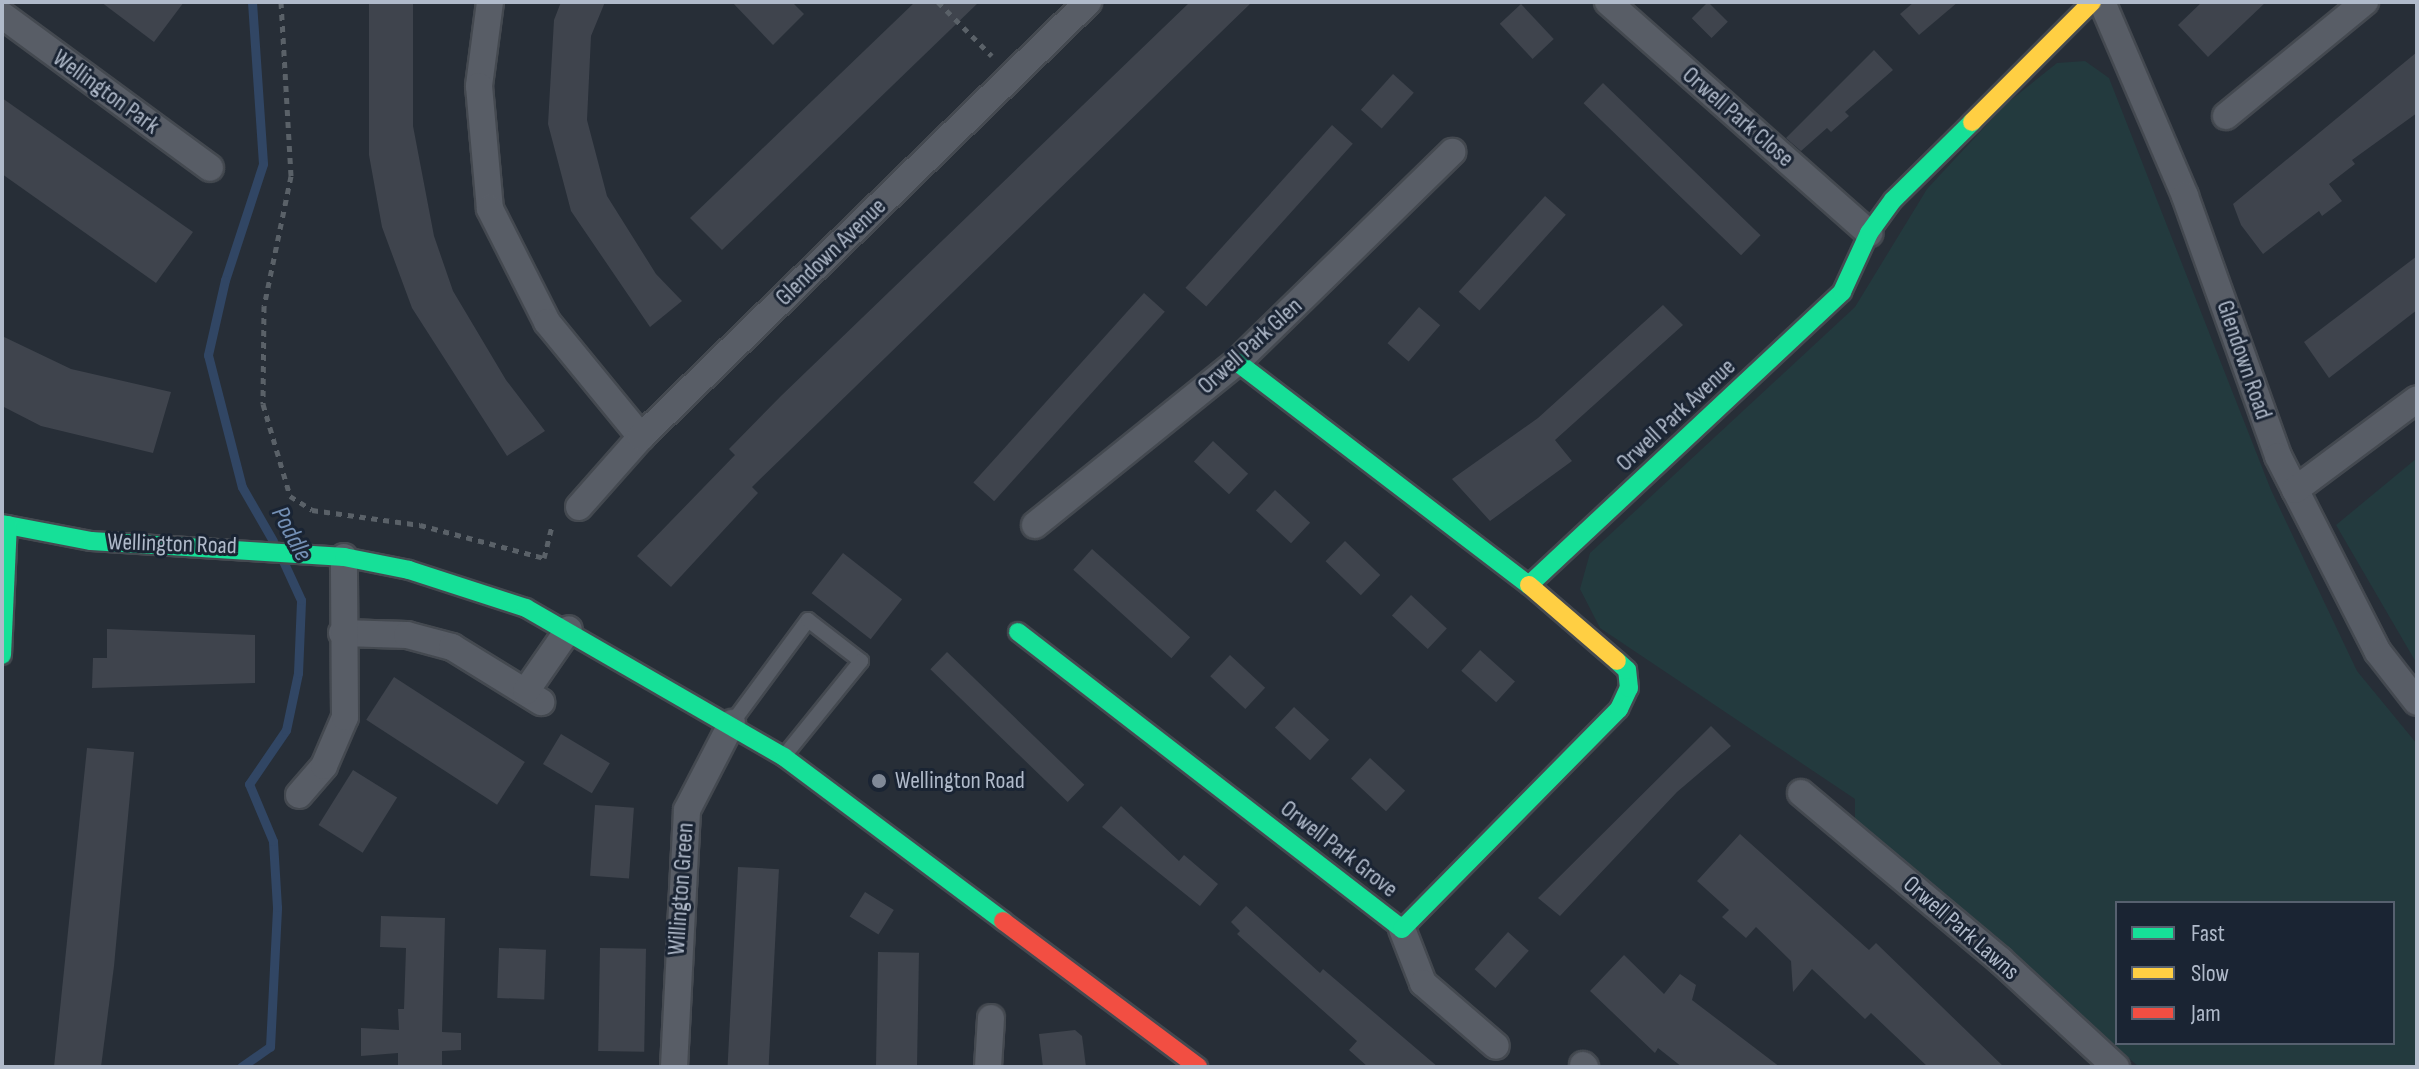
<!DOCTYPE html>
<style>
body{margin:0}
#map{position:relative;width:2419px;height:1069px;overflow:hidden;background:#272e37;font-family:"Sofia Sans Condensed",sans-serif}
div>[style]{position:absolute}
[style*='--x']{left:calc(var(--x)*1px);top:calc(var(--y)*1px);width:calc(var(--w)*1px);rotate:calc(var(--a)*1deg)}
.green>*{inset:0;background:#233a3e}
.stream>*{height:9px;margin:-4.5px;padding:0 4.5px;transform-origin:4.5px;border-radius:4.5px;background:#314664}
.building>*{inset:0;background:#3f444d;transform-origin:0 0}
.path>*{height:5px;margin-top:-2.5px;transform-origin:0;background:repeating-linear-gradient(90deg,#5a6168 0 6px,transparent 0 12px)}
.roads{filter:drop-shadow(2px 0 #444950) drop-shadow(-2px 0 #444950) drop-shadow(0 2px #444950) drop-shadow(0 -2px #444950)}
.lane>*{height:14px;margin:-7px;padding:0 7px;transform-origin:7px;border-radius:7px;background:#585d66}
.street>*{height:26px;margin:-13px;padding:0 13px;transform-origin:13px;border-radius:13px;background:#585d66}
.fast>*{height:18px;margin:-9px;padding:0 9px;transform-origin:9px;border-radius:9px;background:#16e098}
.slow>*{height:18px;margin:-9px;padding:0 9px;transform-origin:9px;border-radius:9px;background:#ffcf43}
.jam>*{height:18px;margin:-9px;padding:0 9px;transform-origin:9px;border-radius:9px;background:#f24e42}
.dots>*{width:22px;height:22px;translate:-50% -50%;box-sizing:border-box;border:4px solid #1a2433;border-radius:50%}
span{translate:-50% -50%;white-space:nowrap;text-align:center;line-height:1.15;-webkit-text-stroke:6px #1a2433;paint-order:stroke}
.street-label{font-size:24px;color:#b0baca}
.poi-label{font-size:24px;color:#b0baca}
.left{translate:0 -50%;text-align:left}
.water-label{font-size:26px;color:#7490b5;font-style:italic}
.frame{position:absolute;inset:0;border:4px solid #b0baca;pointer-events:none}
.legend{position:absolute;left:2115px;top:901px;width:280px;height:144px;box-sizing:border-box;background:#1a2433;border:2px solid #56606f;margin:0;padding:10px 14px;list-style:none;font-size:24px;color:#b0baca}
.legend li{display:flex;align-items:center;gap:16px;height:40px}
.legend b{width:40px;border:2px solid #56606f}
</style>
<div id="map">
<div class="green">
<i style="clip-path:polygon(evenodd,2085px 61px,2109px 78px,2271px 490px,2357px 671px,2417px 744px,2417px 1067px,2139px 1067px,1855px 820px,1855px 799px,1600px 628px,1580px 589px,1590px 553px,1855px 307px,1927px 189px,2006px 104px,2057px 63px,2085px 61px,2117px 903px,2393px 903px,2393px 1043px,2117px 1043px,2117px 903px)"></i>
<i style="clip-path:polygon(2417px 458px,2417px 664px,2336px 525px)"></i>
</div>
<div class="stream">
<i style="--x:252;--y:2;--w:162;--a:86.1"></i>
<i style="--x:263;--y:164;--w:122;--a:108.1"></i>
<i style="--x:225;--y:280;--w:77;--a:102.8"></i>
<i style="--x:208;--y:355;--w:136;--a:75.6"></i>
<i style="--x:242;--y:487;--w:62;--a:60.1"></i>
<i style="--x:241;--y:1067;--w:35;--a:-35"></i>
<i style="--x:270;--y:1047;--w:140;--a:-87.1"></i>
<i style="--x:277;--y:907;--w:66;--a:-93.5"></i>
<i style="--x:273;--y:841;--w:62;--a:-112.8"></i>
<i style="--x:249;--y:784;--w:65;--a:-55.6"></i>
<i style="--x:286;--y:730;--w:58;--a:-78.1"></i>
<i style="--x:298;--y:673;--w:73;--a:-87.6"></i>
<i style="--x:301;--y:600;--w:43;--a:-114.8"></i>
</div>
<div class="building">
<i style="clip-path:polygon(101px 2px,184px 2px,154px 42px)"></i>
<i style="clip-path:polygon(369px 2px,413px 2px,413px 126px,434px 236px,453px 291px,506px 380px,545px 431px,507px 456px,412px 308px,382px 227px,369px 155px)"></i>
<i style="clip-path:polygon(561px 2px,605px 2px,591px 36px,587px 120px,607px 196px,656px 274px,682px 301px,650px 327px,571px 211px,548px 124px,554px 20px)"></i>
<i style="clip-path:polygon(732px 2px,792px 2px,804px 14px,773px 45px)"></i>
<i style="clip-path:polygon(915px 2px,979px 2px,722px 250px,690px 218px)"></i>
<i style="clip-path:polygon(1190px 2px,1252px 2px,752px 487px,758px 493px,671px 587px,637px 556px,735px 455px,729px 449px,781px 396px)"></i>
<i style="left:1708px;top:2px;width:28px;height:23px;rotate:45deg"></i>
<i style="clip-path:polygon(1914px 2px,1958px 2px,1919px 35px,1900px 14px)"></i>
<i style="clip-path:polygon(2202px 2px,2266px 2px,2208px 57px,2178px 25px)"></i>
<i style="left:1521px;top:4px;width:48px;height:29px;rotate:47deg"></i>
<i style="clip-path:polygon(1874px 50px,1893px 70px,1845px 112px,1849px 116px,1831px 132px,1827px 128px,1801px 151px,1786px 138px)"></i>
<i style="clip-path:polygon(2417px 52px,2417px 113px,2352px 160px,2355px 164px,2329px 184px,2342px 201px,2322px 216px,2319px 211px,2263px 254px,2241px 225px,2233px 204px)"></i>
<i style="left:1393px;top:74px;width:28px;height:48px;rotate:42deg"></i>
<i style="left:1603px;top:83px;width:219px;height:28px;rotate:44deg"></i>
<i style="clip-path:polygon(2px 98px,193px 232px,156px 283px,2px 174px)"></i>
<i style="left:1332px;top:125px;width:28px;height:219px;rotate:42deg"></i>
<i style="left:1545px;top:196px;width:28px;height:129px;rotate:42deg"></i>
<i style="clip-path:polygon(2417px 256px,2417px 310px,2329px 378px,2304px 342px)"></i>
<i style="left:1144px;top:293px;width:28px;height:255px;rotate:42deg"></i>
<i style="clip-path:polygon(1663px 305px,1683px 325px,1555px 440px,1572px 461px,1490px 521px,1452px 479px,1538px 418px)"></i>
<i style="left:1419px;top:307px;width:28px;height:48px;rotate:41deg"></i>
<i style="clip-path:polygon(2px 336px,71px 369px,171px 392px,153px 453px,41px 426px,2px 406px)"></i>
<i style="left:1213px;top:441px;width:48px;height:28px;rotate:43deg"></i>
<i style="left:1275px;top:490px;width:48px;height:28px;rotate:43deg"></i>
<i style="left:1345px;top:541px;width:49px;height:28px;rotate:44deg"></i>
<i style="left:1092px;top:549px;width:132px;height:28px;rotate:42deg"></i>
<i style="left:843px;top:553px;width:75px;height:51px;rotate:38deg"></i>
<i style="left:1411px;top:595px;width:49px;height:28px;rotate:43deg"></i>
<i style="clip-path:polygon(107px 629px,255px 635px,255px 683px,92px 688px,93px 658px,107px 658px)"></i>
<i style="left:1480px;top:650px;width:47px;height:28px;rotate:42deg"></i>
<i style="left:947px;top:652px;width:191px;height:24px;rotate:44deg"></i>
<i style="left:1230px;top:655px;width:48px;height:29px;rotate:43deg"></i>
<i style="left:394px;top:677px;width:156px;height:51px;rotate:33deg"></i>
<i style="left:1294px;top:707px;width:48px;height:28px;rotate:43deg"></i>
<i style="clip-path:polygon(1711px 726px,1731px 746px,1677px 792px,1560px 916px,1538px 898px)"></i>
<i style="left:561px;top:734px;width:57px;height:35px;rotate:31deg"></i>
<i style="clip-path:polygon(87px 748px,134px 752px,114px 966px,101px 1067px,54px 1067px)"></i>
<i style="left:1370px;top:758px;width:48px;height:28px;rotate:43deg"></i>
<i style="left:353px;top:770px;width:52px;height:65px;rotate:32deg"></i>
<i style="left:595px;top:805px;width:39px;height:71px;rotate:4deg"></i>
<i style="clip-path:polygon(1121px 806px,1179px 861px,1184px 855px,1218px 884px,1200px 906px,1102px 827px)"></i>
<i style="clip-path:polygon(1740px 834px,1869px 950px,1876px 943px,2004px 1067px,1928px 1067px,1871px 1013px,1865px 1019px,1812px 969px,1793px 992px,1791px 961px,1756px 927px,1746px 938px,1722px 917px,1729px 910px,1697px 881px)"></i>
<i style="left:738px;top:867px;width:41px;height:200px;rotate:3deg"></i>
<i style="left:865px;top:892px;width:34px;height:29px;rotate:32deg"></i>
<i style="clip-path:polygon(1246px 906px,1320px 973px,1323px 969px,1438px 1067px,1368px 1067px,1349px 1050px,1357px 1041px,1237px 934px,1240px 931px,1231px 922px)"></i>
<i style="clip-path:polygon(381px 916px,445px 918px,442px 1032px,461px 1033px,461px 1050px,442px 1051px,442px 1067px,398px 1067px,398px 1053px,361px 1056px,361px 1028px,399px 1030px,398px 1009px,404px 1009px,406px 948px,380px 947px)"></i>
<i style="left:1508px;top:932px;width:28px;height:50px;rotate:42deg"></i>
<i style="left:499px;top:948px;width:47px;height:50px;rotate:2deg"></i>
<i style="left:600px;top:948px;width:46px;height:103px;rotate:1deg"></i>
<i style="left:878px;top:952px;width:41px;height:115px;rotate:1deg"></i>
<i style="clip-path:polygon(1624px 955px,1664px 994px,1680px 974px,1696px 985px,1692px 1000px,1780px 1067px,1682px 1067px,1658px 1048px,1655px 1053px,1590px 991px)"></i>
<i style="clip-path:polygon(1075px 1030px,1082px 1036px,1086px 1067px,1043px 1067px,1039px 1034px)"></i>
</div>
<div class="path">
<i style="--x:281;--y:2;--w:174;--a:86.7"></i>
<i style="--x:291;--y:176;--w:133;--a:101.7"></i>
<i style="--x:264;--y:306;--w:98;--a:90.6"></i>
<i style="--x:263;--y:404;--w:96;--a:73.6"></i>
<i style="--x:290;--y:496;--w:26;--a:32"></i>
<i style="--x:312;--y:510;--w:109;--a:7.9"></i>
<i style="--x:420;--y:525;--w:128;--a:14.9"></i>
<i style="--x:544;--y:558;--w:32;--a:-76"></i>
<i style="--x:938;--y:2;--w:76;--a:45"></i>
</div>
<div class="roads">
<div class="lane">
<i style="--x:732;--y:723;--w:128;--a:-53.6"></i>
<i style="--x:808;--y:620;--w:67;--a:37.7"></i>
<i style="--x:861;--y:661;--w:122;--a:129"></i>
</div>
<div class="street">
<i style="--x:490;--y:2;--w:85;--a:97.5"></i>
<i style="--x:479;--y:86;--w:123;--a:84.9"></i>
<i style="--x:490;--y:209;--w:127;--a:63.2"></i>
<i style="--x:547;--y:322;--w:149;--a:50.7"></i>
<i style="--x:1608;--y:2;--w:349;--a:41.5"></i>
<i style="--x:2102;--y:2;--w:211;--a:66.8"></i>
<i style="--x:2185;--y:196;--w:276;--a:70.3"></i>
<i style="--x:2278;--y:456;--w:220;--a:63"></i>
<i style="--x:2378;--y:652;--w:63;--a:52"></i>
<i style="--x:2;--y:15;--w:258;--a:36.3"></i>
<i style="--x:2226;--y:116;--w:180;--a:-39.4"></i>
<i style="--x:2295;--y:490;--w:152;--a:-36.7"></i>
<i style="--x:579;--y:507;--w:94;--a:-48.5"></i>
<i style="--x:641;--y:437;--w:624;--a:-44.22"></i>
<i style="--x:1035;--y:525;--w:260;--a:-38.9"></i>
<i style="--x:1237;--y:362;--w:301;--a:-44.3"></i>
<i style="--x:342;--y:633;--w:65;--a:1.8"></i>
<i style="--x:407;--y:635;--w:47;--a:14.9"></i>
<i style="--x:452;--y:647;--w:105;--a:31.7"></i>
<i style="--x:526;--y:691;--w:75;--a:-55.3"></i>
<i style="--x:1801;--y:793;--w:260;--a:40"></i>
<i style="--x:2000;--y:960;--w:158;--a:42.7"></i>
<i style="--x:299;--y:795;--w:38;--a:-49"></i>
<i style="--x:324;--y:766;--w:53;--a:-66.8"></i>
<i style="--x:345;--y:717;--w:160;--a:-90.4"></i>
<i style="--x:1402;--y:929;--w:58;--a:68.7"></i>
<i style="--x:1423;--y:983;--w:96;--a:40.8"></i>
<i style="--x:1583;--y:1065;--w:3;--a:45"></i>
<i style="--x:674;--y:1067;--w:257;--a:-87.1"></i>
<i style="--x:687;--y:810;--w:98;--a:-62.7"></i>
<i style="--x:988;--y:1067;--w:49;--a:-86.5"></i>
</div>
<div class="fast">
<i style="--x:1237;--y:362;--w:367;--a:37.4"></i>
<i style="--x:1529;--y:585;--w:429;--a:-43.1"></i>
<i style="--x:1842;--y:292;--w:65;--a:-65.4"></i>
<i style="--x:1869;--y:233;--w:41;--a:-54"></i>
<i style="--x:1893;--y:200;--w:111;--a:-44.6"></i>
<i style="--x:2;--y:524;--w:91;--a:10.8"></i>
<i style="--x:91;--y:541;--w:254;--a:3.6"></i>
<i style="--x:344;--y:557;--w:66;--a:11.3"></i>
<i style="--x:409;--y:570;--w:123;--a:18"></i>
<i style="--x:526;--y:608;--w:298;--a:30"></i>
<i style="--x:784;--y:757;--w:274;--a:36.8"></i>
<i style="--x:1018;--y:632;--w:485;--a:37.7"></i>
<i style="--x:1402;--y:929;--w:309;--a:-45.4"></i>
<i style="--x:1619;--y:709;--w:23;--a:-65"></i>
<i style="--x:1629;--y:688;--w:18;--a:-96"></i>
<i style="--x:1627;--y:670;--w:13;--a:-138"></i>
<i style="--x:2;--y:655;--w:130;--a:-87.4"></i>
</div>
<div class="slow">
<i style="--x:1972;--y:122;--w:170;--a:-45"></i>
<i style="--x:1529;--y:585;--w:116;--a:40.8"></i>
</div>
<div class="jam">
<i style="--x:1003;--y:921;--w:244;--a:36.8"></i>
</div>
</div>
<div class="dots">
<i style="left:879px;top:781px;background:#808997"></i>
</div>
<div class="street-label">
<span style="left:106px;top:92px;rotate:36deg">Wellington Park</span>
<span style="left:1738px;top:117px;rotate:41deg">Orwell Park Close</span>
<span style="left:831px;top:252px;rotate:-44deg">Glendown Avenue</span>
<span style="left:1250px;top:346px;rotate:-42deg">Orwell Park Glen</span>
<span style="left:2244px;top:360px;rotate:71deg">Glendown Road</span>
<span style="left:1676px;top:415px;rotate:-43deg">Orwell Park Avenue</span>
<span style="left:172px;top:544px;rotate:2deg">Wellington Road</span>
<span style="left:1339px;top:849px;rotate:38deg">Orwell Park Grove</span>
<span style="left:681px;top:889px;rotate:-86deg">Willington Green</span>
<span style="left:1961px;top:928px;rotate:41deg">Orwell Park Lawns</span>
</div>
<div class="poi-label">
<span class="left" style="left:895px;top:781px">Wellington Road</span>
</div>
<div class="water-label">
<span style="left:291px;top:534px;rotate:62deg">Poddle</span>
</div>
<div class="frame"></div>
<ul class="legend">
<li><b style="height:10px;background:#16e098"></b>Fast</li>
<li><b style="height:10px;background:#ffcf43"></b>Slow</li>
<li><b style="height:10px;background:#f24e42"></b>Jam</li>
</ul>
</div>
